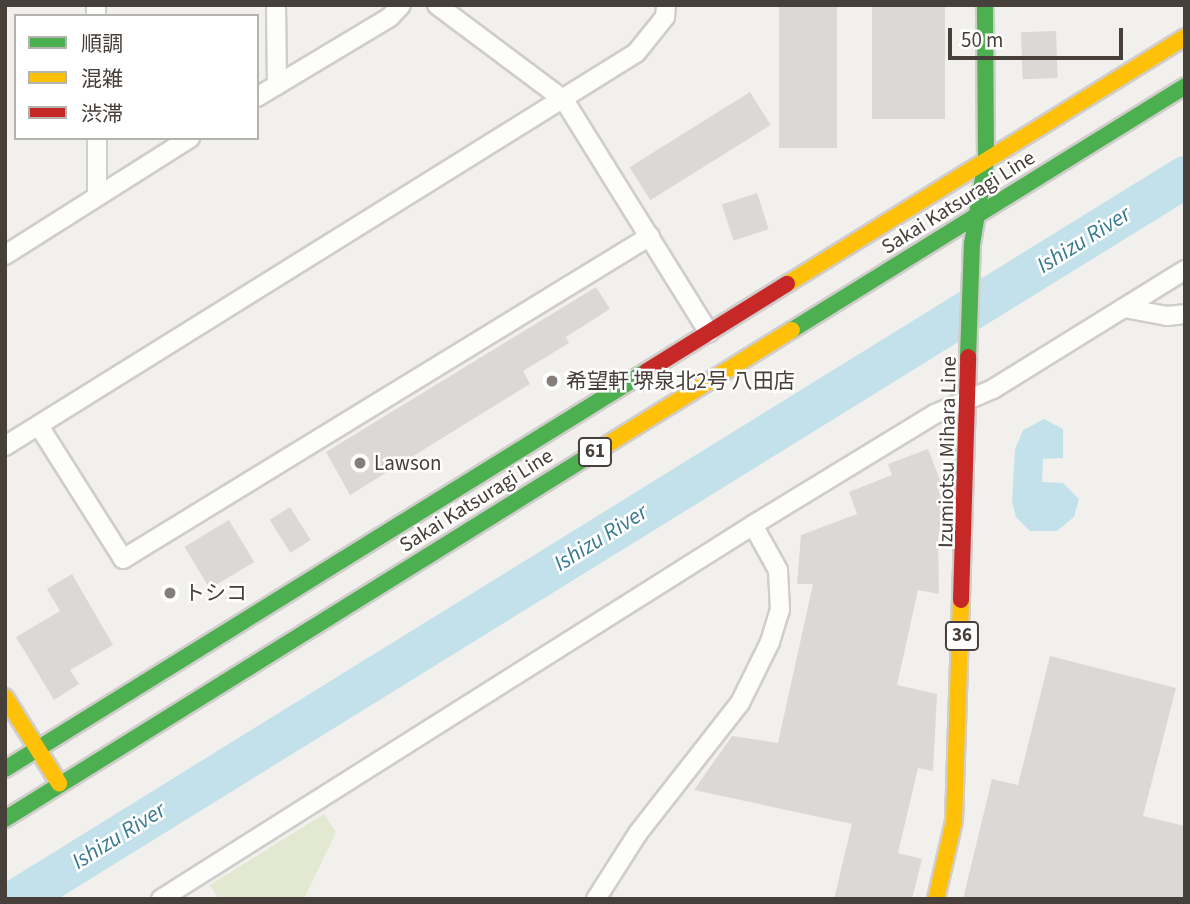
<!DOCTYPE html>
<meta charset="utf-8">
<style>
body{margin:0}
#map{position:relative;width:1190px;height:904px;overflow:hidden;background:#f2f0ed;font-family:"Source Sans 3","Noto Sans JP",sans-serif}
div>[style]{position:absolute}
[style*='--x']{left:calc(var(--x)*1px);top:calc(var(--y)*1px);width:calc(var(--w)*1px);rotate:calc(var(--a)*1deg)}
.green>*{inset:0;background:#e3e9d0}
.water>*{inset:0;background:#c3e1ea}
.river>*{height:42px;margin:-21px;padding:0 21px;transform-origin:21px;border-radius:21px;background:#c3e1ea}
.building>*{inset:0;background:#dbd9d6;transform-origin:0 0}
.roads{filter:drop-shadow(2px 0 #d0cdcb) drop-shadow(-2px 0 #d0cdcb) drop-shadow(0 2px #d0cdcb) drop-shadow(0 -2px #d0cdcb)}
.street>*{height:18px;margin:-9px;padding:0 9px;transform-origin:9px;border-radius:9px;background:#fdfdfc}
.fast>*{height:16px;margin:-8px;padding:0 8px;transform-origin:8px;border-radius:8px;background:#4caf50}
.slow>*{height:16px;margin:-8px;padding:0 8px;transform-origin:8px;border-radius:8px;background:#ffc107}
.jam>*{height:16px;margin:-8px;padding:0 8px;transform-origin:8px;border-radius:8px;background:#c62828}
.dots>*{width:19px;height:19px;translate:-50% -50%;box-sizing:border-box;border:4px solid #fff;border-radius:50%}
span{translate:-50% -50%;white-space:nowrap;text-align:center;line-height:1.15;-webkit-text-stroke:5px #fff;paint-order:stroke}
.shield-label span{padding:2px 5px;background:#fff;border:2px solid;border-radius:5px;-webkit-text-stroke-width:0}
.shield-label{font-size:19px;color:#47403a;font-weight:700}
.street-label{font-size:21px;color:#47403a}
.poi-label{font-size:21px;color:#47403a}
.left{translate:0 -50%;text-align:left}
.water-label{font-size:23px;color:#387a90;font-style:italic}
.frame{position:absolute;inset:0;border:7px solid #47403a;pointer-events:none}
.legend{position:absolute;left:14px;top:14px;width:245px;height:126px;box-sizing:border-box;background:#fff;border:2px solid #b5b3b0;margin:0;padding:9px 12px;list-style:none;font-size:21px;color:#47403a}
.legend li{display:flex;align-items:center;gap:14px;height:35px}
.legend b{width:35px;border:2px solid #b5b3b0}
.scale{position:absolute;left:948px;top:28px;width:175px;height:32px;box-sizing:border-box;border:4px solid #47403a;border-top:0;padding-left:9px;font-size:21px;line-height:24px;white-space:nowrap;color:#47403a;-webkit-text-stroke:5px #fff;paint-order:stroke}
</style>
<div id="map">
<div class="green">
<i style="clip-path:polygon(324px 814px,336px 832px,304px 899px,219px 899px,210px 885px)"></i>
</div>
<div class="water">
<i style="clip-path:polygon(1044px 419px,1063px 429px,1063px 458px,1043px 459px,1042px 482px,1063px 483px,1079px 499px,1074px 517px,1057px 531px,1030px 531px,1016px 517px,1012px 502px,1015px 449px,1023px 430px)"></i>
</div>
<div class="river">
<i style="--x:18;--y:899;--w:1372;--a:-31.74"></i>
</div>
<div class="building">
<i style="left:779px;top:5px;width:58px;height:143px"></i>
<i style="left:872px;top:5px;width:73px;height:114px"></i>
<i style="left:1056px;top:31px;width:47px;height:35px;rotate:88deg"></i>
<i style="left:750px;top:92px;width:39px;height:142px;rotate:58deg"></i>
<i style="left:757px;top:193px;width:38px;height:37px;rotate:72deg"></i>
<i style="clip-path:polygon(596px 287px,610px 309px,566px 337px,569px 343px,523px 371px,530px 384px,350px 495px,326px 452px)"></i>
<i style="clip-path:polygon(928px 449px,943px 488px,938px 490px,947px 506px,938px 537px,939px 594px,918px 590px,897px 685px,937px 694px,933px 771px,918px 768px,898px 853px,922px 859px,912px 899px,834px 899px,852px 824px,694px 790px,732px 736px,778px 743px,813px 584px,797px 584px,801px 535px,857px 514px,849px 492px,892px 475px,888px 464px)"></i>
<i style="left:290px;top:507px;width:39px;height:24px;rotate:58deg"></i>
<i style="left:229px;top:520px;width:49px;height:52px;rotate:59deg"></i>
<i style="clip-path:polygon(72px 574px,113px 645px,70px 670px,79px 684px,54px 700px,16px 637px,60px 611px,47px 589px)"></i>
<i style="clip-path:polygon(1050px 656px,1176px 688px,1143px 816px,1185px 826px,1185px 899px,963px 899px,992px 779px,1018px 785px)"></i>
</div>
<div class="roads">
<div class="street">
<i style="--x:96;--y:5;--w:11;--a:90"></i>
<i style="--x:276;--y:5;--w:80;--a:89.3"></i>
<i style="--x:437;--y:5;--w:159;--a:36.8"></i>
<i style="--x:564;--y:100;--w:274;--a:58.1"></i>
<i style="--x:257;--y:97;--w:155;--a:-31"></i>
<i style="--x:390;--y:17;--w:16;--a:-47"></i>
<i style="--x:97;--y:138;--w:56;--a:90"></i>
<i style="--x:5;--y:255;--w:219;--a:-32.3"></i>
<i style="--x:1124;--y:308;--w:44;--a:10.5"></i>
<i style="--x:1167;--y:316;--w:18;--a:-6"></i>
<i style="--x:39;--y:426;--w:157;--a:57.7"></i>
<i style="--x:123;--y:559;--w:618;--a:-31.5"></i>
<i style="--x:5;--y:446;--w:743;--a:-31.92"></i>
<i style="--x:636;--y:53;--w:46;--a:-51.1"></i>
<i style="--x:665;--y:17;--w:12;--a:-85"></i>
<i style="--x:161;--y:899;--w:700;--a:-32.28"></i>
<i style="--x:753;--y:525;--w:213;--a:-31.4"></i>
<i style="--x:935;--y:414;--w:63;--a:-23.3"></i>
<i style="--x:993;--y:389;--w:226;--a:-31.8"></i>
<i style="--x:596;--y:899;--w:78;--a:-57.5"></i>
<i style="--x:638;--y:833;--w:165;--a:-51.9"></i>
<i style="--x:740;--y:703;--w:68;--a:-63.8"></i>
<i style="--x:770;--y:642;--w:34;--a:-73"></i>
<i style="--x:780;--y:610;--w:40;--a:-92.9"></i>
<i style="--x:778;--y:570;--w:51;--a:-119.1"></i>
</div>
<div class="fast">
<i style="--x:792;--y:330;--w:463;--a:-31.8"></i>
<i style="--x:968;--y:357;--w:113;--a:-88"></i>
<i style="--x:972;--y:244;--w:85;--a:-80.5"></i>
<i style="--x:986;--y:160;--w:155;--a:-90.4"></i>
<i style="--x:5;--y:769;--w:755;--a:-31.8"></i>
<i style="--x:5;--y:819;--w:685;--a:-31.88"></i>
</div>
<div class="slow">
<i style="--x:787;--y:284;--w:468;--a:-31.8"></i>
<i style="--x:587;--y:457;--w:241;--a:-31.8"></i>
<i style="--x:5;--y:697;--w:102;--a:57.9"></i>
<i style="--x:936;--y:899;--w:80;--a:-77"></i>
<i style="--x:954;--y:821;--w:221;--a:-88.2"></i>
</div>
<div class="jam">
<i style="--x:647;--y:371;--w:165;--a:-31.9"></i>
<i style="--x:961;--y:600;--w:243;--a:-88.3"></i>
</div>
</div>
<div class="dots">
<i style="left:552px;top:381px;background:#837e79"></i>
<i style="left:360px;top:463px;background:#837e79"></i>
<i style="left:170px;top:593px;background:#837e79"></i>
</div>
<div class="shield-label">
<span style="left:595px;top:452px">61</span>
<span style="left:962px;top:636px">36</span>
</div>
<div class="street-label">
<span style="left:958px;top:202px;rotate:-32deg">Sakai Katsuragi Line</span>
<span style="left:947px;top:452px;rotate:-89deg">Izumiotsu Mihara Line</span>
<span style="left:476px;top:500px;rotate:-32deg">Sakai Katsuragi Line</span>
</div>
<div class="poi-label">
<span class="left" style="left:566px;top:381px">希望軒 堺泉北2号 八田店</span>
<span class="left" style="left:374px;top:463px">Lawson</span>
<span class="left" style="left:184px;top:593px">トシコ</span>
</div>
<div class="water-label">
<span style="left:1084px;top:240px;rotate:-32deg">Ishizu River</span>
<span style="left:601px;top:538px;rotate:-32deg">Ishizu River</span>
<span style="left:119px;top:836px;rotate:-32deg">Ishizu River</span>
</div>
<div class="frame"></div>
<ul class="legend">
<li><b style="height:9px;background:#4caf50"></b>順調</li>
<li><b style="height:9px;background:#ffc107"></b>混雑</li>
<li><b style="height:9px;background:#c62828"></b>渋滞</li>
</ul>
<div class="scale">50 m</div>
</div>
